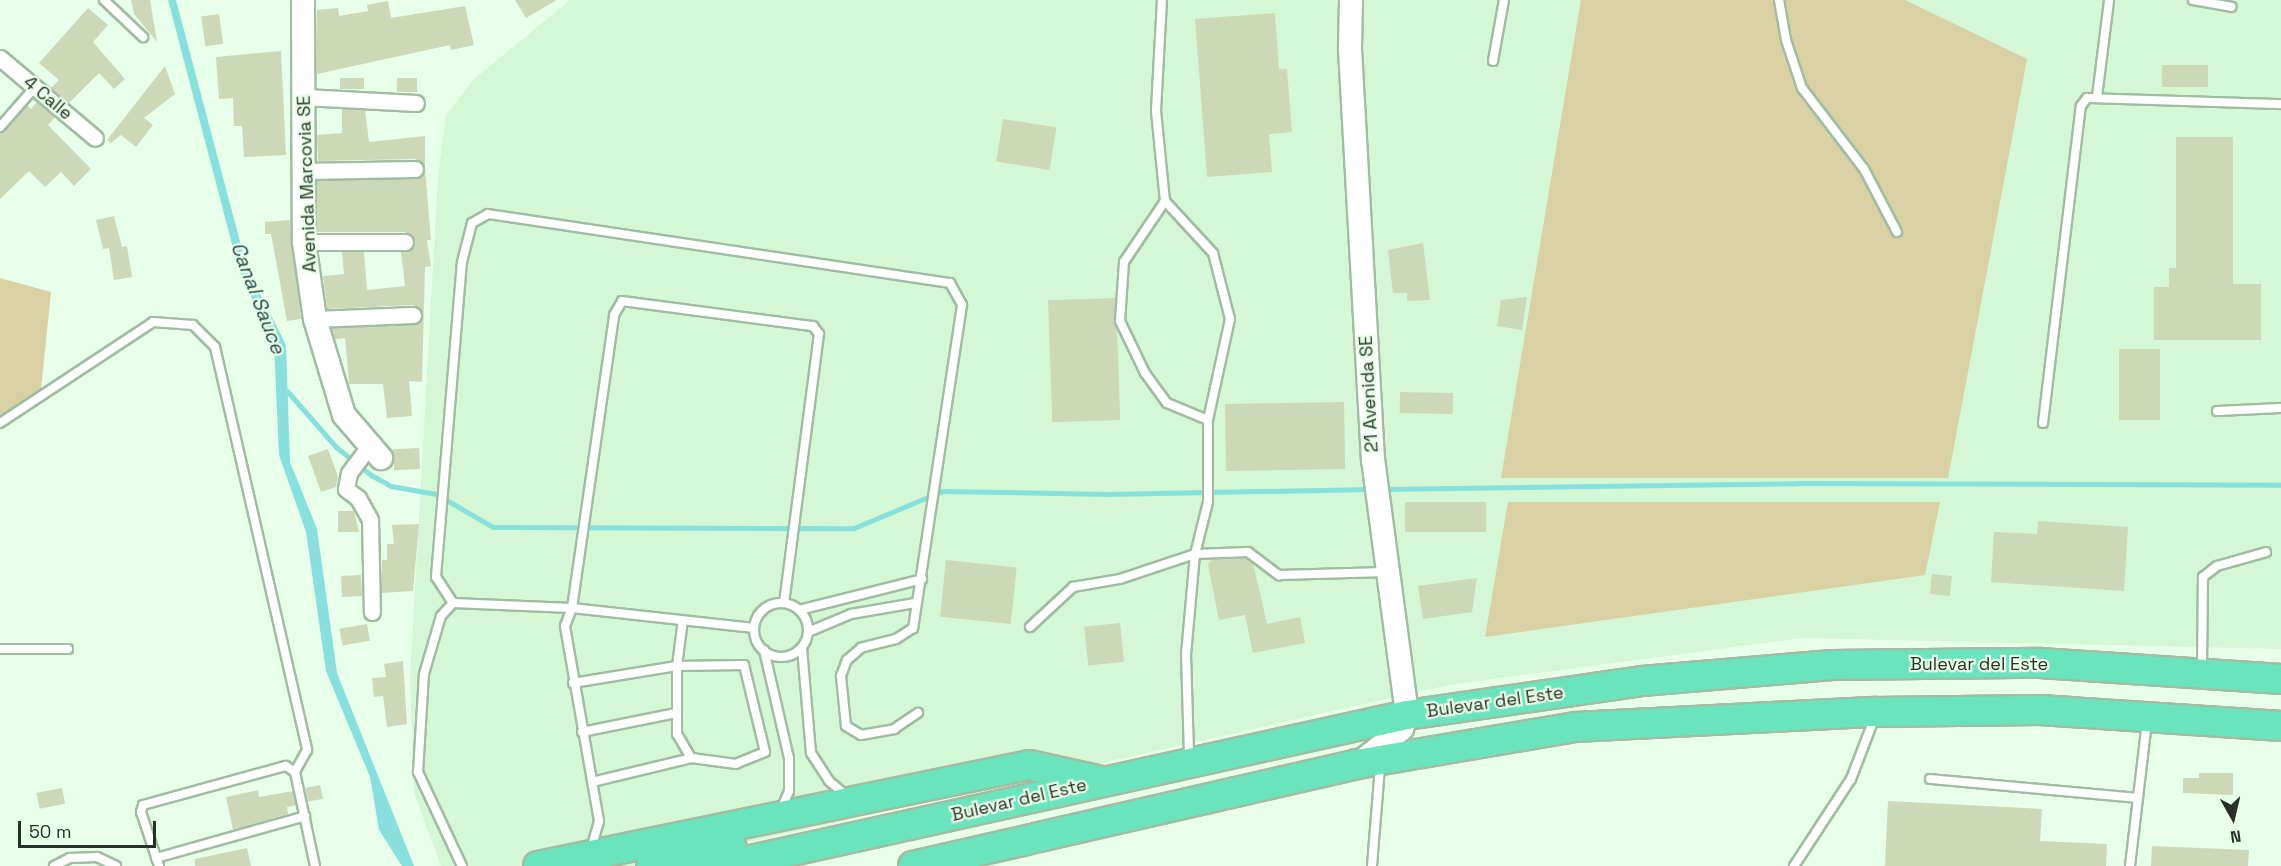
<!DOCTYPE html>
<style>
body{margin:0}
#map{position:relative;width:2281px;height:866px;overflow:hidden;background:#e8ffe9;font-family:"Space Grotesk",sans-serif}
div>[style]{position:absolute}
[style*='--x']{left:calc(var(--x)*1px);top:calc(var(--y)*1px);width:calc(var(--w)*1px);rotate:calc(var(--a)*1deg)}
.built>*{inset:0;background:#d4f7d6}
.green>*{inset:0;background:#d9d1a1}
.water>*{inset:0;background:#88e0dd}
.stream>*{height:5px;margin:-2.5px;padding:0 2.5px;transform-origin:2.5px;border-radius:2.5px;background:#88e0dd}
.building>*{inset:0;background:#cdd8b7;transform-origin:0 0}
.roads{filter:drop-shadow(2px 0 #a1bca3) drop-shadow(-2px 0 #a1bca3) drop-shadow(0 2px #a1bca3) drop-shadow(0 -2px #a1bca3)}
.lane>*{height:8px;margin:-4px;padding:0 4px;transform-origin:4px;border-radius:4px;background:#fff}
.lane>.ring{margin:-4px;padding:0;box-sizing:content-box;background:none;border:8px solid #fff;border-radius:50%}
.street>*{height:15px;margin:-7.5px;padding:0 7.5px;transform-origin:7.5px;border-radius:7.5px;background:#fff}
.secondary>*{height:22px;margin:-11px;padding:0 11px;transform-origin:11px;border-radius:11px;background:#fff}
.highway>*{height:28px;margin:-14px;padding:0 14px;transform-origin:14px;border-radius:14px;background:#6ae4bd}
span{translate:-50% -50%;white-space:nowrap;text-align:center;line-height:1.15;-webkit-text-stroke:4.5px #e8ffe9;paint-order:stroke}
.street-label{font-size:18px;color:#273127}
.water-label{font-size:20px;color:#214a49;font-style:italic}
.north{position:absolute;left:2203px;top:788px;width:60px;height:60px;-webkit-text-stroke:4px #e8ffe9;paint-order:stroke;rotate:172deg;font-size:16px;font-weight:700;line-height:24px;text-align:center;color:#273127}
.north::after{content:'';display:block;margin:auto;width:21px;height:27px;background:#273127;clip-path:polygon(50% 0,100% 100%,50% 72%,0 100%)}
.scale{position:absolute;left:18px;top:821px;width:138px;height:27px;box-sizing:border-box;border:3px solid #273127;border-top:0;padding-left:8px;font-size:18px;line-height:21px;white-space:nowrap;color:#273127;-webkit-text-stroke:4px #e8ffe9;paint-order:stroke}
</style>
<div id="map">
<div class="built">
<i style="clip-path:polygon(570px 0,2281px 0,2281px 649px,1802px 638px,1449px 685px,641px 866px,441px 866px,414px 793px,410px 679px,438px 176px,446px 115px,473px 80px)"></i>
</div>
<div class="green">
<i style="clip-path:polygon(1581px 0,1905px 0,2027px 59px,1948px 478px,1501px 478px)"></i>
<i style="clip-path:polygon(0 278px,51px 292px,40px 399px,0 422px)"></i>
<i style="clip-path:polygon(1508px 502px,1940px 502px,1925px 575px,1485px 637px)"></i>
</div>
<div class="water">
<i style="clip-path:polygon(168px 0,176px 0,247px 268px,286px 345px,290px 462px,317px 529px,337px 673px,414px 866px,402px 866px,379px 830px,370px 777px,326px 671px,306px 532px,279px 455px,274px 345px,239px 271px)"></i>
</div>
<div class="stream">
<i style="--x:287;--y:391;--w:74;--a:48.8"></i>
<i style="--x:336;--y:447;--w:45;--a:38.7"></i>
<i style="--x:371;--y:475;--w:23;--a:29"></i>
<i style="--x:391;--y:486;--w:46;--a:10.1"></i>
<i style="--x:436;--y:494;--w:66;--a:30.1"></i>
<i style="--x:493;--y:527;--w:361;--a:0.2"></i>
<i style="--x:854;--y:528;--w:95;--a:-22.8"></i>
<i style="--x:942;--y:491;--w:166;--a:1"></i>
<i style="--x:1108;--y:494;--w:264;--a:-1.1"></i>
<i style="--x:1382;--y:489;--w:416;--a:-0.8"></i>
<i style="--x:1798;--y:483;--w:483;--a:0.2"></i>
</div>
<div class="building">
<i style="clip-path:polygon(131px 0,150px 0,157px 42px,134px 14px)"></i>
<i style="clip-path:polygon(515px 0,557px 0,526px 18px)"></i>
<i style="clip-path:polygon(388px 1px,391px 18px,465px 6px,474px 45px,451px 50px,450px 45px,317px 74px,317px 10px,338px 8px,339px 16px,368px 11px,367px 5px)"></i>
<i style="clip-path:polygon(88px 8px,108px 25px,93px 42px,125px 79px,114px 89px,99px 73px,69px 103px,51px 88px,59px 80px,39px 63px)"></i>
<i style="clip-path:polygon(1275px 13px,1279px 69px,1287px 69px,1292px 132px,1269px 134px,1272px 172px,1207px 177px,1195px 19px)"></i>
<i style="left:219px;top:14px;width:30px;height:18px;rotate:82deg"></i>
<i style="clip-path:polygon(281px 51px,286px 155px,244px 157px,242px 126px,234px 126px,233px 98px,219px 99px,216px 57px)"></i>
<i style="left:2208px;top:65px;width:22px;height:46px;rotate:90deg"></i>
<i style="clip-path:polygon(165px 66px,175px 94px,144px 118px,153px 125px,136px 147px,121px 135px,111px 143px,107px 140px)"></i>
<i style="left:340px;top:78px;width:24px;height:11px"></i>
<i style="left:397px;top:78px;width:20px;height:14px"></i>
<i style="clip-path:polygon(37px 102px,55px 117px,48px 125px,91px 169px,74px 186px,61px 172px,45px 187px,29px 171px,0 199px,0 133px,27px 105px,31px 109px)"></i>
<i style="clip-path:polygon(342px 109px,365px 110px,369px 142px,425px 136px,425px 169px,415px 159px,318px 161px,317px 135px,342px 133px)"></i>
<i style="left:1003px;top:119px;width:54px;height:43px;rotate:9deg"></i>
<i style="clip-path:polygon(2176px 137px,2233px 137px,2233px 284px,2261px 284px,2261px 340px,2154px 340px,2154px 287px,2169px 287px,2169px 268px,2176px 268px)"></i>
<i style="clip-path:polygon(425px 169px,431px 240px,427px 240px,431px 266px,425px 267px,422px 382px,409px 381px,412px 416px,387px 418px,383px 384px,349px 384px,345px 338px,335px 339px,332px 328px,414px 325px,422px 319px,421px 310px,413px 305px,327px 309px,323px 276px,344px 274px,342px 252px,364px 252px,367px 290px,405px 286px,401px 252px,413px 247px,414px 238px,405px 232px,317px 232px,317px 180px,415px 179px)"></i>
<i style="clip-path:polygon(114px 216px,122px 247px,127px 246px,132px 277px,114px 280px,109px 248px,103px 249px,96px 220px)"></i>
<i style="clip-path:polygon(290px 220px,301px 319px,287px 321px,271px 234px,265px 234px,265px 222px)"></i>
<i style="clip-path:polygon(1423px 243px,1430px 300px,1407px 301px,1407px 293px,1393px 293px,1388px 250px)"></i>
<i style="clip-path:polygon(1527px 297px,1522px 330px,1497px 326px,1501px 300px)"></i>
<i style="left:1116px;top:298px;width:122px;height:68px;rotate:88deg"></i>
<i style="left:2119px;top:349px;width:41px;height:71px"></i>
<i style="left:1400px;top:392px;width:53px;height:21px;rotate:1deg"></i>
<i style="left:1344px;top:402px;width:67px;height:119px;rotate:89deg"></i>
<i style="left:419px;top:448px;width:21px;height:26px;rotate:87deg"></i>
<i style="clip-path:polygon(328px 449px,338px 477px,336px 487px,321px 492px,308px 456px)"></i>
<i style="left:1486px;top:502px;width:30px;height:81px;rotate:90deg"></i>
<i style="clip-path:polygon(338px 511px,354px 511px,359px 532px,338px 532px)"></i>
<i style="clip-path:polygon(2038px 521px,2128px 527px,2124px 591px,1991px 582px,1994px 532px,2037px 534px)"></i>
<i style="clip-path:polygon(419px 524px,413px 591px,381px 593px,382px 560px,387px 560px,387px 544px,394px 544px,392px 525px)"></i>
<i style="clip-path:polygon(1246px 558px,1253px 563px,1267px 624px,1300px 617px,1305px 643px,1253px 653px,1245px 615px,1219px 620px,1208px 564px,1213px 559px)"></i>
<i style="left:946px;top:560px;width:71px;height:57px;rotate:6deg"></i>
<i style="left:1932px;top:574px;width:20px;height:20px;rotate:6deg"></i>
<i style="left:361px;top:575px;width:21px;height:20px;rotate:87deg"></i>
<i style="clip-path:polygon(1477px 578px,1472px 612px,1423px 619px,1418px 586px)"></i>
<i style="left:1120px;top:623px;width:39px;height:36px;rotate:84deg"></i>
<i style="left:367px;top:624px;width:17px;height:28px;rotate:80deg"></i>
<i style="clip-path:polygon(403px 661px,407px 724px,387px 727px,383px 696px,374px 697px,372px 678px,386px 677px,384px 664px)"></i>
<i style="clip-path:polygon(2199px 773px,2233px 773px,2233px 795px,2183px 793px,2183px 778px,2199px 778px)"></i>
<i style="left:320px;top:785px;width:14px;height:15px;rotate:78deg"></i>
<i style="left:62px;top:788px;width:16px;height:26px;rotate:79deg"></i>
<i style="clip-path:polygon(258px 790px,259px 797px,293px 791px,296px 805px,287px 807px,288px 814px,233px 830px,226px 797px)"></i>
<i style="clip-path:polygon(1888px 801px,2042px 809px,2040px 841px,2107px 844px,2106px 866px,1885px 866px)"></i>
<i style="clip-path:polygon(2152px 846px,2249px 850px,2248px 866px,2151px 866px)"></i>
<i style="clip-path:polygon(247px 848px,251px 866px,195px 866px,195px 859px)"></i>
</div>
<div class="roads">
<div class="lane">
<i style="--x:104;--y:0;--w:54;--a:43.5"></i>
<i style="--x:1162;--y:0;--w:111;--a:93.1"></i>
<i style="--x:1156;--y:111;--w:90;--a:84.3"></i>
<i style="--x:1165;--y:201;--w:71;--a:47.3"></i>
<i style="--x:1213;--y:253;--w:68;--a:75.6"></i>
<i style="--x:1230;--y:319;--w:103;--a:102.3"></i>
<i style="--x:1208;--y:420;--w:82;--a:90"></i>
<i style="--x:1208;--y:502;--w:54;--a:104"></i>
<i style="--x:1195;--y:554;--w:100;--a:95.1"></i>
<i style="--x:1186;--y:654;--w:103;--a:88.3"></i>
<i style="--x:1779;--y:0;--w:41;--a:80.1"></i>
<i style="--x:1786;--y:40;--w:51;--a:71.6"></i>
<i style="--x:1802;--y:88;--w:102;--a:52.6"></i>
<i style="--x:1864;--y:169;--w:71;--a:62.4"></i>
<i style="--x:2193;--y:0;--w:39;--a:10"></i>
<i style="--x:1493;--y:61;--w:62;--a:-79.8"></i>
<i style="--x:2097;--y:97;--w:98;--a:-82.9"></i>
<i style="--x:0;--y:127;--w:53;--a:-48.8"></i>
<i style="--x:1165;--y:201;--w:73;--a:123.9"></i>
<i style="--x:1124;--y:262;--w:59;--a:93.9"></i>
<i style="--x:1120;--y:321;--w:58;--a:64.3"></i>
<i style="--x:1145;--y:373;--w:37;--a:54"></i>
<i style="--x:1167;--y:403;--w:44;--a:22.5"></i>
<i style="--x:2217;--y:411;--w:64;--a:-2.7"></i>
<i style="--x:0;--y:423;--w:183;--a:-33.4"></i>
<i style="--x:153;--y:322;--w:40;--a:4.3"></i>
<i style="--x:193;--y:325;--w:31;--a:45"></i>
<i style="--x:215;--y:347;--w:413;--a:77.1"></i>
<i style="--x:307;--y:750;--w:25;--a:119"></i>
<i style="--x:2043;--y:423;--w:319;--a:-83.2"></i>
<i style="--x:2081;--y:106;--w:10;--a:-53"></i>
<i style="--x:2087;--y:98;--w:194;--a:1.8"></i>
<i style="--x:453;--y:603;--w:31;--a:-123"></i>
<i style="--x:436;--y:577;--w:316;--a:-85.3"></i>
<i style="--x:462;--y:262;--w:40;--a:-75.6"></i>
<i style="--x:472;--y:223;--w:18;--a:-29"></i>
<i style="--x:488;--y:214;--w:467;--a:8.5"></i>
<i style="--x:950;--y:283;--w:25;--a:61"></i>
<i style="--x:962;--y:305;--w:327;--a:98.6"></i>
<i style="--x:913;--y:628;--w:20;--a:147"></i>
<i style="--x:896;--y:639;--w:36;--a:166"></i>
<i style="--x:861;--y:648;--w:18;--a:139"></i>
<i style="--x:847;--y:660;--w:17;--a:111"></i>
<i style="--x:841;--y:676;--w:50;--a:84.3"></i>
<i style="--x:846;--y:726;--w:17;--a:31"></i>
<i style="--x:861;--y:735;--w:34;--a:-10"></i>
<i style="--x:894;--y:729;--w:29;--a:-34"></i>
<i class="ring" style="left:754px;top:603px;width:46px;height:46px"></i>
<i style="--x:799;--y:610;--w:127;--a:-14.1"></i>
<i style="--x:1030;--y:627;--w:59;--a:-42.9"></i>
<i style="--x:1073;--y:587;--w:48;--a:-9.7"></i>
<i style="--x:1120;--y:579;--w:79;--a:-18.4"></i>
<i style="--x:1195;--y:554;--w:53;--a:-2.2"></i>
<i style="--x:1248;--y:552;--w:39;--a:37"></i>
<i style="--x:1279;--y:575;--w:107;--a:-1.6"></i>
<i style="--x:808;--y:632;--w:47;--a:-22.7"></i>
<i style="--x:851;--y:614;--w:65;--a:-9.8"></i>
<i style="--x:802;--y:648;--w:105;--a:85.1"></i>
<i style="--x:811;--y:753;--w:33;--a:57"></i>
<i style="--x:829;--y:781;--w:23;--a:40"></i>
<i style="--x:0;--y:649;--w:68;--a:0"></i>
<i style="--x:764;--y:650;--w:111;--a:77"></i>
<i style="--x:789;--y:758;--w:33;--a:90"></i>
<i style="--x:789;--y:791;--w:21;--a:113"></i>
<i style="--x:744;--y:665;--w:89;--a:76.4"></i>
<i style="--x:765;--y:752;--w:31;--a:158"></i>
<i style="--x:736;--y:764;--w:45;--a:-172.4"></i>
<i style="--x:691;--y:758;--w:28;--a:-120"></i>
<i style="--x:677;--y:734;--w:68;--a:-90"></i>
<i style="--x:677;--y:666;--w:67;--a:-0.9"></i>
<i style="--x:2202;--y:668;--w:91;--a:-89.4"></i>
<i style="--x:2203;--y:577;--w:18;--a:-38"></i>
<i style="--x:2217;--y:566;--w:51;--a:-15.9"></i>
<i style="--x:573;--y:683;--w:105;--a:-9.3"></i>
<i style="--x:677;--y:666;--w:46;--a:-82.6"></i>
<i style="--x:582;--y:732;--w:96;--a:-11.4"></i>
<i style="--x:1930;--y:779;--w:208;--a:5.2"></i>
<i style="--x:592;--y:782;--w:102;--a:-13.6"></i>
<i style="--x:591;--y:849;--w:29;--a:-74"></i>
<i style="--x:599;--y:821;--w:198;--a:-99.9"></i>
<i style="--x:565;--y:626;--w:19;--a:-69"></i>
<i style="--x:572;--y:608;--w:296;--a:-81.8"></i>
<i style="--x:614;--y:315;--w:16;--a:-60"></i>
<i style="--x:622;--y:301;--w:193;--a:7.5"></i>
<i style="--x:813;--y:326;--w:10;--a:53"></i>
<i style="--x:819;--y:334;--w:271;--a:97.4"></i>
<i style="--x:156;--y:858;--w:155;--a:-15.7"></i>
<i style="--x:54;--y:866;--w:18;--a:-27"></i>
<i style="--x:70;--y:858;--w:27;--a:-2"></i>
<i style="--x:97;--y:857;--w:21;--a:25"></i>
<i style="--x:159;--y:866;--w:57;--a:-108.4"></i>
<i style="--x:141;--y:812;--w:7;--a:-74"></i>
<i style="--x:143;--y:805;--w:148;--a:-15.3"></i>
<i style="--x:286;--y:766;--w:11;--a:34"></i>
<i style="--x:295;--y:772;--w:96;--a:78"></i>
<i style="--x:462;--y:866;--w:104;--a:-115.1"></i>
<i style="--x:418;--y:772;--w:98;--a:-86.5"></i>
<i style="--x:424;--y:674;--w:60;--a:-73.7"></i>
<i style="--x:441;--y:616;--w:18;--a:-47"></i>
<i style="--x:453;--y:603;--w:119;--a:2.4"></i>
<i style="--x:572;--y:608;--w:183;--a:6.3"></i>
<i style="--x:1372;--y:866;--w:100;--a:-85.4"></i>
<i style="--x:1794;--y:866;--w:104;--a:-56.8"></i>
<i style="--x:1851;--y:779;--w:64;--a:-69"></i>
<i style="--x:2130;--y:866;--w:146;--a:-83.3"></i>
</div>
<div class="street">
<i style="--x:0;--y:58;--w:124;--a:40.1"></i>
<i style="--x:304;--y:97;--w:112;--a:3.1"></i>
<i style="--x:303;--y:171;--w:112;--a:-1"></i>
<i style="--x:304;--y:242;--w:101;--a:0"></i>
<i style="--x:315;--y:319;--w:98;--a:-2.3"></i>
<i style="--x:370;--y:445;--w:35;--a:127"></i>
<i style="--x:349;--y:473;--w:16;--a:101"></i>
<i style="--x:346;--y:489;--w:15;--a:37"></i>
<i style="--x:358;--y:498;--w:25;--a:61"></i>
<i style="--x:370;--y:520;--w:92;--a:88.8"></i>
</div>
<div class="secondary">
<i style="--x:303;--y:0;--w:242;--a:89.8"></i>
<i style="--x:304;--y:242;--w:78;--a:81.9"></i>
<i style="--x:315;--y:319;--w:100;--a:73.2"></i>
<i style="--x:344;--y:415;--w:57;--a:49.3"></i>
<i style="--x:1351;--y:0;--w:49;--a:91.2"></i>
<i style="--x:1350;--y:49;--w:411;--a:86.8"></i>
<i style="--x:1373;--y:459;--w:258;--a:82.4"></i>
<i style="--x:1407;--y:715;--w:15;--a:110"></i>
<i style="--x:1402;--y:729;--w:55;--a:141.7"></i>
</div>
<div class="highway">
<i style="--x:538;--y:866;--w:501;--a:-11.62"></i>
<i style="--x:1029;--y:765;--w:71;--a:12.3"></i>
<i style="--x:651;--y:866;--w:83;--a:-13.9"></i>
<i style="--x:724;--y:866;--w:699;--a:-12.47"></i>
<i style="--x:1407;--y:715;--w:237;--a:-8.2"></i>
<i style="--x:1642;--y:681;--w:191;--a:-4.8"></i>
<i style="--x:1832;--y:665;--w:208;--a:-0.6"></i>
<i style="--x:2040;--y:663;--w:242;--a:3.8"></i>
<i style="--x:913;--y:866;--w:456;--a:-12.9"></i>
<i style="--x:1357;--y:764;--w:221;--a:-9.6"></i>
<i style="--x:1575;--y:727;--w:301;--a:-2.9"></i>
<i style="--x:1876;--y:712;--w:164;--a:-0.7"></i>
<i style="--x:2040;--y:710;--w:242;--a:3.8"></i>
</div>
</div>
<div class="street-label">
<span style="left:48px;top:98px;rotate:40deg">4 Calle</span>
<span style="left:307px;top:184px;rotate:-92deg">Avenida Marcovia SE</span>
<span style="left:1369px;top:394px;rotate:-93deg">21 Avenida SE</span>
<span style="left:1979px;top:664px">Bulevar del Este</span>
<span style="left:1495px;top:702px;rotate:-8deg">Bulevar del Este</span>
<span style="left:1019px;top:800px;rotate:-13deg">Bulevar del Este</span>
</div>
<div class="water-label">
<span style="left:258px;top:298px;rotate:69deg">Canal Sauce</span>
</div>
<div class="north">N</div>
<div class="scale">50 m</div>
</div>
